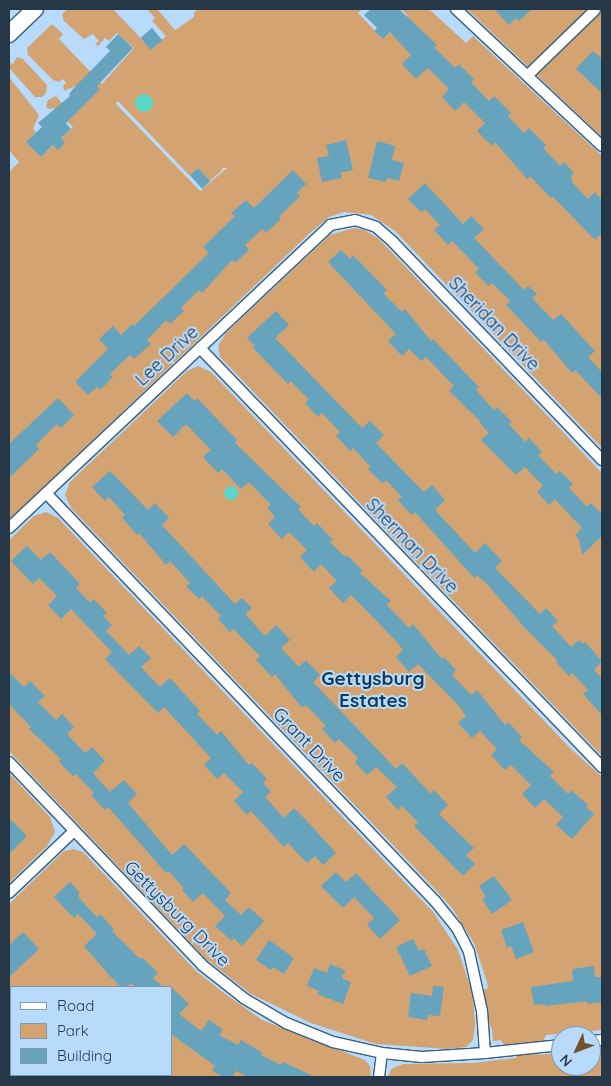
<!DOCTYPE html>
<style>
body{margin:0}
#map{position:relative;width:611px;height:1086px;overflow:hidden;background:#b8dbfb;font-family:Quicksand,sans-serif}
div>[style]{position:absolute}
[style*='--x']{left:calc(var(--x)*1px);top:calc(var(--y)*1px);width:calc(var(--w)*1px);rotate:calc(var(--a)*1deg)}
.green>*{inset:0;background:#d4a372}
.water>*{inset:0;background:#5cd6c9}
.round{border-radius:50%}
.building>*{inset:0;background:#66a3bc;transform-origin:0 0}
.roads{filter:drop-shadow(1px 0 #365f81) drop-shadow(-1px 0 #365f81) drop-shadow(0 1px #365f81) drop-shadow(0 -1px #365f81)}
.minor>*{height:10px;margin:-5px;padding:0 5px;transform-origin:5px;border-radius:5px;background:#fff}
.primary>*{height:16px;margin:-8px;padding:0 8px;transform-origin:8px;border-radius:8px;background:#fff}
span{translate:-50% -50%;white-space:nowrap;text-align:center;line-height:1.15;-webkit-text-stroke:4px #b8dbfb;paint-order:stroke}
.street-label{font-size:18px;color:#263847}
.neighbourhood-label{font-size:19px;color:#103b5b;font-weight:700}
.frame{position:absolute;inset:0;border:10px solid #263847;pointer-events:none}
.legend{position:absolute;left:10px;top:986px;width:162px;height:90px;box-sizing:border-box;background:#b8dbfb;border:1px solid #7e9ab3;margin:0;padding:6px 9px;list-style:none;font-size:15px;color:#263847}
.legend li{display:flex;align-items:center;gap:10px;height:25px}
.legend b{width:25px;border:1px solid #7e9ab3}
.north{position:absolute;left:551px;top:1026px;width:50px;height:50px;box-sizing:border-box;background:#b8dbfb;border:1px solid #7e9ab3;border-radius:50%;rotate:227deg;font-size:14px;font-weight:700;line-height:20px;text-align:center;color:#263847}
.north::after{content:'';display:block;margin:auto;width:18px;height:22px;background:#75512b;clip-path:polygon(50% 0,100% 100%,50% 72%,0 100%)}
</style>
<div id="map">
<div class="green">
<i style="clip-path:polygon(evenodd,68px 9px,113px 9px,151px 49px,166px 36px,152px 21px,155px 18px,147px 9px,157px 9px,175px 30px,194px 17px,194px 13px,198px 9px,362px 9px,358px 13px,383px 39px,408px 16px,401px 9px,429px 9px,466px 43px,473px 36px,602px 156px,602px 448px,395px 231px,371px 215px,344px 212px,329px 217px,310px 233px,9px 520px,9px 172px,19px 162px,9px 150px,9px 77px,39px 115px,33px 129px,36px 132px,27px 142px,41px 157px,73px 127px,54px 108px,48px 109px,46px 106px,48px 100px,56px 96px,73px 116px,78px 85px,64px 91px,63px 86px,66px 83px,63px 79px,59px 82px,53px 80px,28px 55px,27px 48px,52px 24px,63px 34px,59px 39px,102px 84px,134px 48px,117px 33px,109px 41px,105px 38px,98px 46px,95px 44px,99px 41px,93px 34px,84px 39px,64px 21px,62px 14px,68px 9px,118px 101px,190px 176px,198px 168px,210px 181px,223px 169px,221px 168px,227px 168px,200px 191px,116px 104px,118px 101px)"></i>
<i style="clip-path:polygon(467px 9px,602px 9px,602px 137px)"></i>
<i style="clip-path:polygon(17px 57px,23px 59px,47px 85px,46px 93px,42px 97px,35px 97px,10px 69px,10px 63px,13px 64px)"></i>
<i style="clip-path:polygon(354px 228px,364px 230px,379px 239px,602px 473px,602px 756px,220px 357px,218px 346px,226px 333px,330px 235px)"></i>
<i style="clip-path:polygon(198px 366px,211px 372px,570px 748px,602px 777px,602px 1030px,546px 1035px,537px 1055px,561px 1053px,561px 1066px,591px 1066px,591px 1049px,602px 1048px,602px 1077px,388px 1077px,391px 1069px,403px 1064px,473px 1063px,516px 1058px,516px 1052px,505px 1048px,501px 1040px,493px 1041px,492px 1028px,484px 1018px,481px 998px,484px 990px,488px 988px,487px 982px,474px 943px,452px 908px,432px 886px,71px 508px,65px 495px,70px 482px,187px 371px)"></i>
<i style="clip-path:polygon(46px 512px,58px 518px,434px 913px,458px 950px,473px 995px,475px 1025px,473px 1040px,466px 1047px,448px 1049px,376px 1044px,311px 1023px,251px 994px,206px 959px,9px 751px,9px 540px,34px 516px)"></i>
<i style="clip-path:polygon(9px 773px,50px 817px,55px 832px,47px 846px,9px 883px)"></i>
<i style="clip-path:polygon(evenodd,74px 849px,83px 852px,196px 971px,224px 993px,262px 1020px,365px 1060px,370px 1066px,371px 1077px,9px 1077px,9px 904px,64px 851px,74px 849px,11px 987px,171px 987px,171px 1075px,11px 1075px,11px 987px)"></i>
</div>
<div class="water">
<i class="round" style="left:135px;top:94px;width:18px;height:18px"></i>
<i class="round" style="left:224px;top:486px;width:14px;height:14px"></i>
</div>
<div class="building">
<i style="clip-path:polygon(371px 9px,399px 9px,437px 45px,434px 47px,455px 68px,459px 64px,474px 79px,471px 82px,489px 101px,494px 96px,511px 113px,508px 116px,524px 133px,529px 128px,546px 145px,543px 148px,560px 166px,564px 162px,574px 173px,570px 177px,573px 180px,571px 181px,588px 199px,595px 192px,602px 200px,602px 233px,595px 240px,553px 197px,551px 198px,530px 176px,527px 179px,495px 142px,492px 146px,477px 131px,485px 123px,464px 102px,455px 111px,442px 97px,449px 89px,428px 68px,416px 79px,402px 64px,411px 55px,390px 32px,383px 39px,374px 31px,377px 28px,364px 15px)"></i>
<i style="clip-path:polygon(494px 9px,532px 9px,519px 21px,516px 18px,509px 25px)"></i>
<i style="left:152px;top:28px;width:16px;height:15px;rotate:50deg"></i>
<i style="clip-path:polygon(118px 34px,133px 48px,97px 86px,100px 89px,66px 123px,71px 129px,61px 138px,65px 143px,58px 150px,53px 145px,41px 157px,26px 142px,42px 127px,38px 123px,70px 96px,69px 94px,73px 89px,110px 51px,106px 47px)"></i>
<i style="clip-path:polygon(593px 51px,602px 59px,602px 93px,576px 69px)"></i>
<i style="clip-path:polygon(346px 140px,353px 170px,340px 173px,342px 178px,322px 182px,317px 158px,329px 156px,326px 145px)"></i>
<i style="clip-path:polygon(377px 141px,395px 146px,392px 160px,404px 163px,399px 181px,387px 178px,386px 182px,368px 178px)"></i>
<i style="left:198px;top:168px;width:18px;height:11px;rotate:47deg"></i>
<i style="clip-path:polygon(293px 170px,306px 184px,297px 193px,300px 196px,279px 217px,281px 219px,266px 233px,262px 229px,245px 245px,249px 250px,235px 263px,232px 260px,202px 293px,199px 290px,181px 308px,184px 311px,170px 324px,166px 320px,147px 340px,151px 344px,134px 359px,130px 355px,110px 374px,113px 377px,100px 390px,97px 387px,88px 395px,75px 382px,108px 349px,99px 339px,113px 326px,121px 335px,132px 324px,134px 326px,209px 253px,203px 247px,235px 216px,231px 213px,246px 200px,254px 208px)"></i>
<i style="clip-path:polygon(425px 183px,463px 224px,471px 216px,484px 229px,474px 238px,524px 290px,528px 286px,537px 294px,532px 298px,553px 320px,561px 314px,595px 351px,588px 357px,602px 372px,602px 398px,575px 370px,572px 373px,544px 340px,541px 342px,528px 328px,506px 305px,510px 301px,492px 283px,488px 286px,475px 272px,479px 269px,461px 250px,452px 241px,448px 245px,434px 230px,440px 225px,425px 209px,421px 212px,408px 199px)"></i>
<i style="clip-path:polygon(341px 250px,350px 259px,353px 255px,387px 290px,383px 293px,402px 312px,405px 309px,431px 341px,433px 339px,479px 387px,476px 390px,494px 410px,497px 407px,512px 422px,509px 424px,525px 442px,529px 438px,542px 452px,538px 455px,556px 474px,560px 471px,573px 484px,569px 488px,587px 507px,591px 503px,602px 514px,602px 536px,582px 555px,579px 539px,575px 535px,582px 528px,555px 499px,549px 505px,537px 492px,543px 486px,525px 467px,516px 475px,481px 440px,489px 433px,480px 423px,481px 422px,449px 391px,454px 386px,426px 357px,421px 361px,409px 349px,402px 356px,388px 341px,396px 334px,328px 262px)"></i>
<i style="clip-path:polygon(276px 311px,289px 325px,275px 338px,362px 428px,370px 421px,384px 435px,376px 443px,424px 492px,432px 485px,445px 500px,435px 510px,475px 553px,485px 543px,502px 561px,495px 568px,540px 614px,546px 608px,558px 621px,552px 626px,571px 647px,579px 640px,583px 644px,585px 642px,602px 661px,594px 670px,602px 679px,602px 715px,583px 694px,588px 690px,572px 673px,569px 676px,556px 662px,557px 660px,525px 628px,487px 584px,477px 575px,474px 578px,415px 512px,412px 515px,403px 506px,398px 500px,402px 497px,386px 480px,382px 483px,368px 469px,370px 466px,353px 448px,350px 451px,341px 441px,336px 436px,340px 432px,322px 413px,318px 417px,305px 403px,309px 400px,291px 381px,288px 384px,253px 348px,255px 346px,247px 338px)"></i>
<i style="clip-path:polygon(187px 393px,194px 401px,197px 398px,237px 440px,235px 443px,301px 507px,298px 509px,314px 526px,317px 523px,333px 540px,330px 542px,345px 557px,347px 555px,363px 571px,360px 573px,391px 601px,387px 605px,409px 628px,413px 624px,442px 659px,444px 657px,456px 670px,452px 675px,471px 695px,477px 690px,505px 725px,508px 722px,522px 737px,519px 740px,554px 772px,550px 776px,568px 794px,571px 790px,588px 805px,586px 807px,594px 814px,572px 839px,556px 825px,563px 817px,544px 799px,535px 808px,522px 794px,531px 785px,511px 765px,505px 770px,491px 755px,497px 749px,480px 731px,472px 738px,458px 723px,466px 716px,459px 706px,418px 664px,409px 672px,396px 657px,403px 650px,396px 641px,351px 595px,343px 603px,329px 588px,337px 581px,321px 564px,314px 572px,300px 557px,307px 550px,289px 532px,282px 539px,268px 524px,275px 517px,267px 508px,271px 505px,249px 482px,241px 489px,222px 469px,218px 473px,203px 457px,211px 450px,186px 424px,173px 437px,157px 421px)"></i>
<i style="clip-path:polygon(58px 398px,74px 415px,61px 428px,57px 424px,36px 445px,39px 449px,9px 478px,9px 444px)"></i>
<i style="clip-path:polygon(110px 471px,148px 510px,155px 503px,169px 518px,162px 525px,235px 604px,242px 598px,252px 608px,246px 613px,247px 616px,265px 636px,276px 625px,290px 640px,281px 648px,299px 667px,306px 660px,320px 675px,313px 682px,396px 769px,402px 763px,431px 794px,434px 790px,448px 805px,439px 814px,474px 848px,466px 855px,475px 864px,463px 876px,414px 826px,418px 822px,402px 806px,398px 810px,386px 797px,397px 787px,376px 767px,367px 775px,355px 762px,358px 758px,339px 739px,335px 743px,322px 729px,326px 726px,306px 705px,302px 708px,275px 674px,272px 677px,256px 660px,260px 656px,242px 638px,234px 629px,230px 632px,218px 619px,221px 616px,202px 596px,199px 599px,186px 586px,190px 583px,170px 561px,166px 565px,139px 533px,137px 535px,122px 518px,125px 515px,109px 497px,105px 501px,92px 487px)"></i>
<i style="clip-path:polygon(27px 546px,41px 560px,50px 552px,80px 584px,76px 588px,90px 603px,94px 599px,107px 613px,103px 616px,112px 625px,106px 631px,129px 655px,139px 646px,151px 658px,141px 667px,160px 687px,170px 678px,200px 711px,197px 714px,217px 735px,221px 731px,249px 765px,252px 763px,267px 779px,263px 783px,271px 792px,265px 797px,284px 818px,294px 808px,306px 820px,336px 853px,323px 865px,315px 856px,307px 863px,288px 843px,284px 847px,251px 811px,247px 815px,234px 801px,243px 792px,224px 773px,217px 779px,204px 765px,211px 758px,164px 707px,158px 713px,105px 659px,112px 652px,71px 609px,61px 619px,48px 605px,57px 596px,39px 578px,33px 584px,11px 561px)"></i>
<i style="clip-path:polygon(9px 672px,24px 687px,30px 681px,45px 696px,38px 702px,56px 720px,62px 714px,74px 727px,67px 734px,85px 753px,92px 747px,105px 761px,93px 773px,110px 792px,124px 780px,137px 794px,128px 803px,172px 855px,184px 844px,231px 893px,225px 900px,241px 915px,249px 907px,264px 921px,242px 946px,234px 938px,232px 941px,215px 926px,225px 916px,203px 893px,193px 902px,182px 890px,184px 888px,168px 871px,166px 873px,108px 807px,105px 810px,91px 795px,94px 793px,76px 774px,73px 776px,59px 762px,61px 759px,29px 729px,31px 727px,9px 704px)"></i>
<i style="clip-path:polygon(9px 818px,27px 836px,9px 854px)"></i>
<i style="clip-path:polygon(336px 872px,346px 882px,356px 873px,400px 920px,380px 939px,367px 925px,374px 918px,354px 897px,343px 908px,321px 886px)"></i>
<i style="clip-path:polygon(494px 876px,512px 900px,492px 914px,482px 899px,486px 897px,479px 886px)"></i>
<i style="clip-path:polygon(70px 882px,79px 892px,79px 898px,97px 917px,100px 914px,114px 929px,112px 931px,140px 959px,142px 957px,158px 973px,153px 978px,163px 987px,136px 987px,131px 983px,126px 987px,121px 987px,109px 975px,84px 946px,97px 934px,78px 914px,74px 918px,54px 897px)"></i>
<i style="clip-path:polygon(523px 922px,534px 952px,516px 959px,511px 946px,507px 948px,501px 930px)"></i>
<i style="clip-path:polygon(23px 932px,39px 949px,9px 977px,9px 945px)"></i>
<i style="clip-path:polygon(413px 939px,419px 951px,424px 949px,432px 966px,410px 976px,396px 947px)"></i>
<i style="clip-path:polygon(269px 940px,294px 958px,284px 974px,273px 967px,271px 970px,256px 960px)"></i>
<i style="clip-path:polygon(330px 964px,346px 971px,342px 975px,343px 979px,351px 982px,343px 1004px,317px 994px,319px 991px,307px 986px,314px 968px,327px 973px)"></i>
<i style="clip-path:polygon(594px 966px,595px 977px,602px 977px,602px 1002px,587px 1004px,587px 1001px,545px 1006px,545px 1004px,534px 1005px,531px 987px,573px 981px,572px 969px)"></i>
<i style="clip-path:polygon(433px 986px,444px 987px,440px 1016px,428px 1015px,427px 1020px,408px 1017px,411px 993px,432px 996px)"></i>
<i style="clip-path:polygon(171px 987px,189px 1004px,179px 1014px,201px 1031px,209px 1020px,223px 1030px,219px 1035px,238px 1045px,241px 1040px,263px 1053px,261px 1055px,281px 1065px,283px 1062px,315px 1077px,249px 1077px,236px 1071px,232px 1077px,224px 1077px,212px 1071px,215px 1066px,171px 1034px)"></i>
</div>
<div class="roads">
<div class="minor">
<i style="--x:456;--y:9;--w:200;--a:43.2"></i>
<i style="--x:528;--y:75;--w:93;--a:-44.1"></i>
<i style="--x:200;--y:348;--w:581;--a:46.19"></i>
<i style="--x:46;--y:493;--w:564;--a:46.37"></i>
<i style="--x:435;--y:901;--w:35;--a:51"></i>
<i style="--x:457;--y:928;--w:27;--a:63"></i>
<i style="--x:469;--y:952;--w:60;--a:77.6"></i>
<i style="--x:482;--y:1011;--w:42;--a:85.9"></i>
<i style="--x:9;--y:528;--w:441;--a:-43.3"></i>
<i style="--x:330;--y:225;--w:25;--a:-11"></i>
<i style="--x:355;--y:220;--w:22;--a:18"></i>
<i style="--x:376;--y:227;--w:23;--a:41"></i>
<i style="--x:393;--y:242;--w:302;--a:46.2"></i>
<i style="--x:9;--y:762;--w:280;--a:46.4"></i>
<i style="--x:202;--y:965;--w:55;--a:38.3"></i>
<i style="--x:245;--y:999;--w:48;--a:30.3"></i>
<i style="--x:286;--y:1023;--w:51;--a:22"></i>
<i style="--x:333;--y:1042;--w:50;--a:12.7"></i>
<i style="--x:382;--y:1053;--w:40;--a:5.7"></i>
<i style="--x:422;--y:1057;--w:63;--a:-3.6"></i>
<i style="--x:485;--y:1053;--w:76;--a:-6"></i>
<i style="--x:9;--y:893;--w:90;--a:-43.6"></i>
<i style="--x:591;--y:1041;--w:11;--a:-5"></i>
<i style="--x:379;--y:1077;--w:24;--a:-83"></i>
</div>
<div class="primary">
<i style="--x:9;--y:34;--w:36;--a:-44"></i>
</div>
</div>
<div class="street-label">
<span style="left:494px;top:324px;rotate:46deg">Sheridan Drive</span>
<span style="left:167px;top:356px;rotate:-43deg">Lee Drive</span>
<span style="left:412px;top:546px;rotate:46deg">Sherman Drive</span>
<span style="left:309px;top:745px;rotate:46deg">Grant Drive</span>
<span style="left:177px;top:914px;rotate:45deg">Gettysburg Drive</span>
</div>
<div class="neighbourhood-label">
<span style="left:373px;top:690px">Gettysburg<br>Estates</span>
</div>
<div class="frame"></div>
<ul class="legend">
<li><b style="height:6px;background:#fff"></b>Road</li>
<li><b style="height:14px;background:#d4a372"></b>Park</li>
<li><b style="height:14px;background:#66a3bc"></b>Building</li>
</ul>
<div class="north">N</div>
</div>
